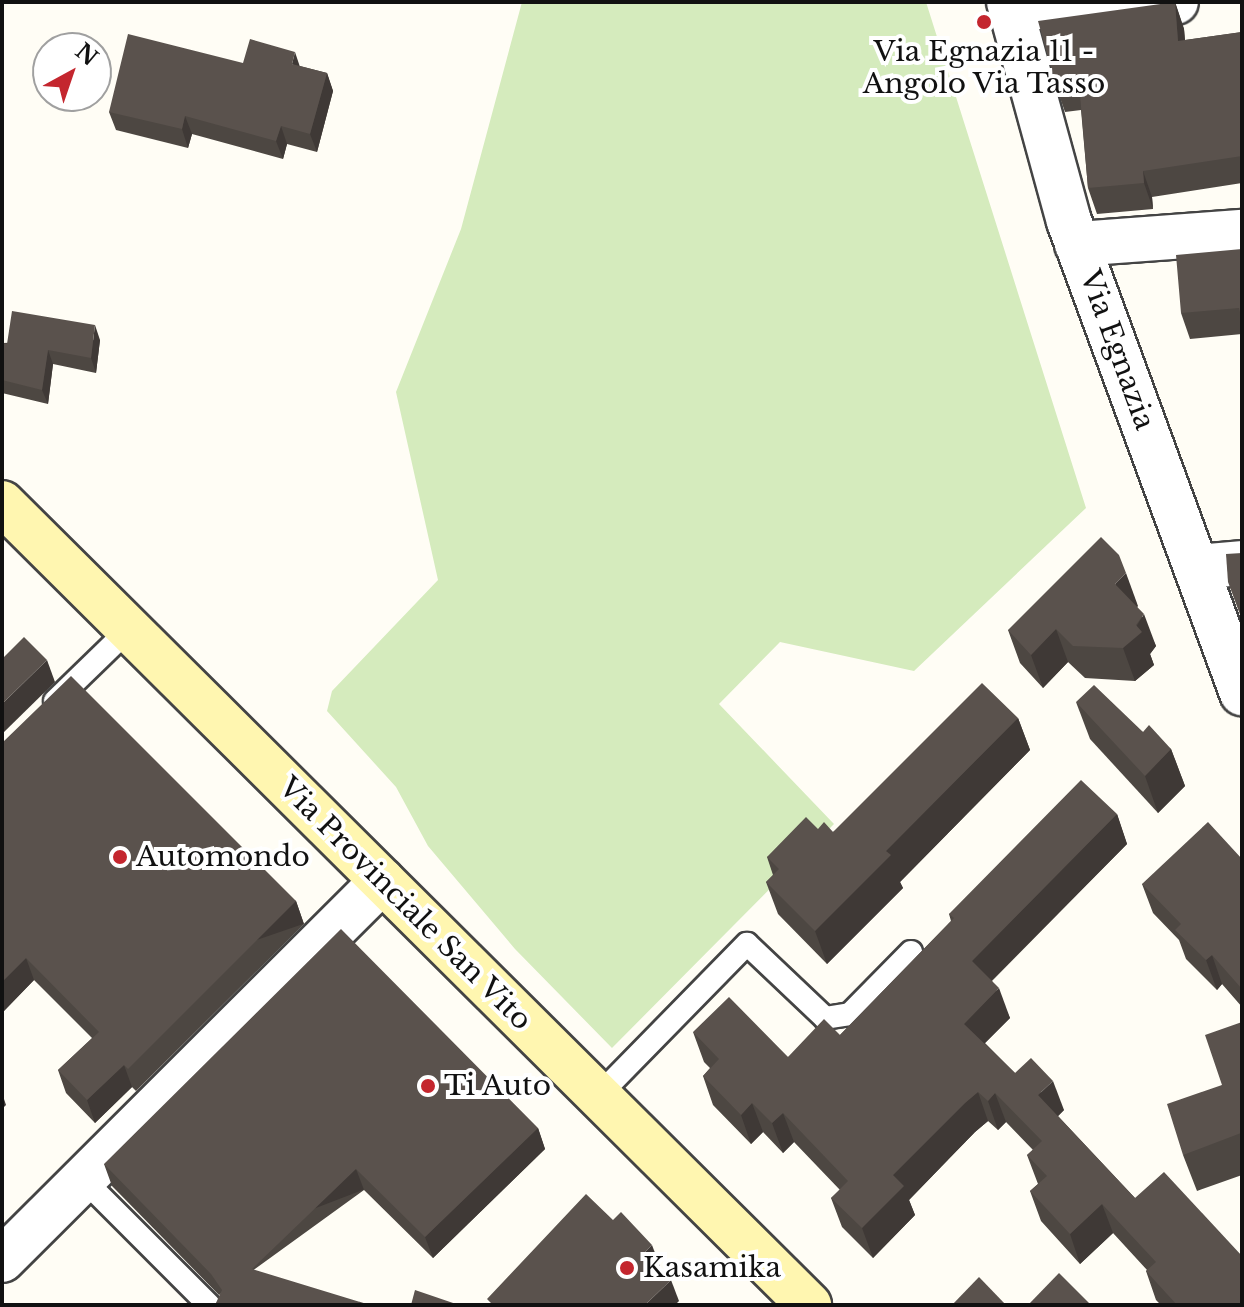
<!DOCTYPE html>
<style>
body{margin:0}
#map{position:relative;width:1244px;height:1307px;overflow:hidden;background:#fffdf5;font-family:"Libre Baskerville",serif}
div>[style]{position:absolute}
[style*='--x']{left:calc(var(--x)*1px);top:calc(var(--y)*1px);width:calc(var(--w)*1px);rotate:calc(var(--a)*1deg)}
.green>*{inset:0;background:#d5ebbd}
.roads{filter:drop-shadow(2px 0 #444) drop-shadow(-2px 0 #444) drop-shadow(0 2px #444) drop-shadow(0 -2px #444)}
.service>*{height:22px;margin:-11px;padding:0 11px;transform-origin:11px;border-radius:11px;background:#fff}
.minor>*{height:44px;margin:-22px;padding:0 22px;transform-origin:22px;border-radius:22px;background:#fff}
.tertiary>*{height:44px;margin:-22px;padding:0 22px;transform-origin:22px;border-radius:22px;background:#fff}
.secondary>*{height:44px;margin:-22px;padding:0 22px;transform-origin:22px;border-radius:22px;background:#fff6b0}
.wall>*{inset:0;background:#4d4742}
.shaded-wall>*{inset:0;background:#3f3936;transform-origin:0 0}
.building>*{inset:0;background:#5a524d}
.dots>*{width:22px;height:22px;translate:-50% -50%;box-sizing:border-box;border:4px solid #fff;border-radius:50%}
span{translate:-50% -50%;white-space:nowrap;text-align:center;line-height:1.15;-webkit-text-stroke:8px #fff;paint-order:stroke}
.poi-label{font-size:28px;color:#111}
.left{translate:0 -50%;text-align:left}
.street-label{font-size:28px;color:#111}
.frame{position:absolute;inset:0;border:4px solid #111;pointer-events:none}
.north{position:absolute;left:32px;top:32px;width:80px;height:80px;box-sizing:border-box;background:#fff;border:2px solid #a0a0a0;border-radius:50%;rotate:40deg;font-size:22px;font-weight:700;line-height:32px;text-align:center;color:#111}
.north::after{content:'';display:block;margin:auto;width:28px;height:36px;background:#c4262e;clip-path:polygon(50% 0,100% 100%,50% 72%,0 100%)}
</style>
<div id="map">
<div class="green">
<i style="clip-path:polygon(522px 2px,926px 2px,1086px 508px,914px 671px,780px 642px,719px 704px,834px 824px,612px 1048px,515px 949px,428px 846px,396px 787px,327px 711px,332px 691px,438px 580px,396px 392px,461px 229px)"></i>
</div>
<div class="roads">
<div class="service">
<i style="--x:55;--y:701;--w:103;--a:-44.2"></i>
<i style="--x:598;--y:1096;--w:213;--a:-45.6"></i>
<i style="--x:747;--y:944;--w:108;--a:43.5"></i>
<i style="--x:825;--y:1018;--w:25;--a:-9"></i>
<i style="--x:850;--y:1014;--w:87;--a:-45.5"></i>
<i style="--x:83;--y:1179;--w:178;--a:45"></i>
</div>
<div class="minor">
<i style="--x:1011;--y:8;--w:165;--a:-2.1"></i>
<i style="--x:1077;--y:244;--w:165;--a:-4.2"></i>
<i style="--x:1197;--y:567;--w:45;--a:-5.1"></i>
<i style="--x:2;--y:1260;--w:537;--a:-44.92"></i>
</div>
<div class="tertiary">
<i style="--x:1009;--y:2;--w:227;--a:74.7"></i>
<i style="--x:1069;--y:221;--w:503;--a:69.87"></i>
</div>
<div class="secondary">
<i style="--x:2;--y:503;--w:1138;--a:44.82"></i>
</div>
</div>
<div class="wall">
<i style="clip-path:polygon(1175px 2px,1184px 29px,1185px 40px,1242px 32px,1242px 183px,1152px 197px,1153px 209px,1097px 214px,1088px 188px,1081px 110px,1065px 112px,1056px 86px)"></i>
<i style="clip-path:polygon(243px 63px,300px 66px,327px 73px,333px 91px,317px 152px,287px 144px,283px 159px,192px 134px,188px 148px,116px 130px,109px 112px)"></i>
<i style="clip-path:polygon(1242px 249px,1242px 334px,1190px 339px,1181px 313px)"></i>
<i style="clip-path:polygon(100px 340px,96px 373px,53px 364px,48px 404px,2px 393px,2px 343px)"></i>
<i style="clip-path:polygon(1138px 606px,1137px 607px,1156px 646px,1150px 654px,1154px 665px,1135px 681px,1085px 678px,1068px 662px,1043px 688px,1020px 663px,1008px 630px)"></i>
<i style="clip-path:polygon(1076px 702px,1143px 732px,1171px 749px,1185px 786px,1158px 813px,1090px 739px)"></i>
<i style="clip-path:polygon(1018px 718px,1030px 750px,900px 882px,903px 888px,827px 964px,778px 914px,766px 882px,773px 875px,767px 857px,818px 829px,833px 832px)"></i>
<i style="clip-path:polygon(2px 743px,296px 901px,304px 924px,136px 1091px,132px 1087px,95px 1123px,66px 1093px,58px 1070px,92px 1038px,34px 980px,2px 1013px)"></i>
<i style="clip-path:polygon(1117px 814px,1127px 844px,992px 981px,1010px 1018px,985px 1043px,1015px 1073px,1064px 1110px,1058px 1116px,1135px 1198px,1242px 1305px,1161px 1305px,1156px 1300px,1146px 1271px,1147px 1270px,1113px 1233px,1080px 1264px,1041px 1221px,1030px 1191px,1038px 1184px,1027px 1155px,1033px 1150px,1006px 1122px,998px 1130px,988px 1121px,975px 1132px,909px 1200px,915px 1215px,873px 1258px,842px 1227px,831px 1198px,840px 1190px,794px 1142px,783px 1153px,763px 1132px,751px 1144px,713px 1105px,703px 1076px,710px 1068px,704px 1062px,693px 1032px,788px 1057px,840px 1035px,951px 921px,949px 914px)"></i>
<i style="clip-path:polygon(1242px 859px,1242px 1007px,1222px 984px,1217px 990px,1186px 959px,1179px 940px,1153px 913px,1142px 884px)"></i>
<i style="clip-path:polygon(1242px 1022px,1242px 1175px,1197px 1191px,1183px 1155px,1222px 1085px)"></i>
<i style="clip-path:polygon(538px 1128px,545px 1149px,433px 1258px,364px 1190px,219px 1295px,112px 1186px,104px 1164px)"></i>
</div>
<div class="shaded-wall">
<i style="clip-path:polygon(1175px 2px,1184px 29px,1187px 67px,1178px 41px)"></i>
<i style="clip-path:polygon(295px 52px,301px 70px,292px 64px)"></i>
<i style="clip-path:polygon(327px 73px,333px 91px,317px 152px,310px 134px)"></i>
<i style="clip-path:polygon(185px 116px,192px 134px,188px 148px,182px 129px)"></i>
<i style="clip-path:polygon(281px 126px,287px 144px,283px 159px,276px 141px)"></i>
<i style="clip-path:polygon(1143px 171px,1152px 197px,1153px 209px,1144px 183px)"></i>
<i style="clip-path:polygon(95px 325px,100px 340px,96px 373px,91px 358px)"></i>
<i style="clip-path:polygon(48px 350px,53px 364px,48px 404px,42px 390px)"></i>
<i style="clip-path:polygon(1126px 573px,1138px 606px,1126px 617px,1115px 584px)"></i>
<i style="clip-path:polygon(1144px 614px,1156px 646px,1150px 654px,1154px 665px,1135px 681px,1123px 648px)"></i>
<i style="clip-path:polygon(1056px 629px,1068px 662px,1043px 688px,1031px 655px)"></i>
<i style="clip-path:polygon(47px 660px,55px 682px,2px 734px,2px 704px)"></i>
<i style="clip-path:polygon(1018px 718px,1030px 750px,900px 882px,903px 888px,827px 964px,815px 931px,886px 851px)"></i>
<i style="clip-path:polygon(1171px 749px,1185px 786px,1158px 813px,1145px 776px)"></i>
<i style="clip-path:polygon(1117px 814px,1127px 844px,982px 990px,972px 961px)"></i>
<i style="left:296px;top:901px;width:24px;height:238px;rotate:71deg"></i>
<i style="clip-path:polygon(1212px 955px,1222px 984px,1217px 990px,1206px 960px)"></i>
<i style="clip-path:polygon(26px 958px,34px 980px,2px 1013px,2px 982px)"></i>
<i style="clip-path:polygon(999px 988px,1010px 1018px,975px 1053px,964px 1024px)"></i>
<i style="clip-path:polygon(124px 1065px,132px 1087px,95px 1123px,87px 1100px)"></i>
<i style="clip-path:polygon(1053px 1081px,1064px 1110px,1049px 1125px,1038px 1095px)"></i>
<i style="clip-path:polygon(978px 1092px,988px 1121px,975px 1132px,909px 1200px,915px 1215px,873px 1258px,862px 1228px,893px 1175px,965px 1103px)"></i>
<i style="clip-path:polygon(2px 1093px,6px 1105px,2px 1109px)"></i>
<i style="clip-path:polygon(995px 1093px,1006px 1122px,998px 1130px,988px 1101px)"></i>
<i style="clip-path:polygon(752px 1103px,763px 1132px,751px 1144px,741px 1115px)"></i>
<i style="clip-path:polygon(783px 1113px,794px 1142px,783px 1153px,772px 1123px)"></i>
<i style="clip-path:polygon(538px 1128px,545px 1149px,433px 1258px,425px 1237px)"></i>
<i style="left:356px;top:1169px;width:22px;height:144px;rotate:69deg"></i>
<i style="clip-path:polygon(1102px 1204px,1113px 1233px,1080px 1264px,1070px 1234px)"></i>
<i style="clip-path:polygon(652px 1245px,660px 1266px,652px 1274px,644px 1253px)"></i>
<i style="clip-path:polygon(671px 1280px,679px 1301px,675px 1305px,645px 1305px)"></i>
</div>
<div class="building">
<i style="clip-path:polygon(1175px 2px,1178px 41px,1242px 32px,1242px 156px,1143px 171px,1144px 183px,1088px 188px,1079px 83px,1056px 86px,1038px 21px)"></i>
<i style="clip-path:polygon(128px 34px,243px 63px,250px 39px,295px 52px,292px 64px,327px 73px,310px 134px,281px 126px,276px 141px,185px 116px,182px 129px,109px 112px)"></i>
<i style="clip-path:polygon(1242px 249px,1242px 321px,1239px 308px,1181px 313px,1176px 255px)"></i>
<i style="clip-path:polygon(12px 311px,95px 325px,91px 358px,48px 350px,42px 390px,2px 380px,2px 343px,7px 344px)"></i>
<i style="clip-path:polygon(1101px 537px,1119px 555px,1126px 573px,1115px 584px,1144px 614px,1136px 625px,1142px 632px,1123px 648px,1073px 646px,1056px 629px,1031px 655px,1008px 630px)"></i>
<i style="clip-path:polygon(1242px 553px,1242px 620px,1228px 582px,1226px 554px)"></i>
<i style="clip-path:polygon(24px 637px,47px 660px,2px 704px,2px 659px)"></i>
<i style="clip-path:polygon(71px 676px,296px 901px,128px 1069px,124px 1065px,87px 1100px,58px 1070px,99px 1032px,26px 958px,2px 982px,2px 743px)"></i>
<i style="clip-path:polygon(982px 683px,1018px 718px,886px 851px,891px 855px,815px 931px,766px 882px,779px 869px,767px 857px,806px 817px,818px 829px,824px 822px,833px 832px)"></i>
<i style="clip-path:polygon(1094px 685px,1143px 732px,1149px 725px,1171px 749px,1145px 776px,1076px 702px)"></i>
<i style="clip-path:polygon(1081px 780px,1117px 814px,972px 961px,999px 988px,964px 1024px,1015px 1073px,1031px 1058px,1053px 1081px,1038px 1095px,1135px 1198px,1164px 1172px,1242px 1256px,1242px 1302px,1240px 1305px,1177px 1305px,1146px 1271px,1156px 1262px,1102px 1204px,1070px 1234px,1030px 1191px,1047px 1176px,1027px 1155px,1042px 1141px,995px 1093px,988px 1101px,978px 1092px,965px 1103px,893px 1175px,904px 1186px,862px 1228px,831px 1198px,848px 1181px,783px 1113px,772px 1123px,752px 1103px,741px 1115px,703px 1076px,719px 1059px,693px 1032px,729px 997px,788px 1057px,824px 1019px,840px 1035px,954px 918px,949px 914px)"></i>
<i style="clip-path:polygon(1208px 822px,1242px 859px,1242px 989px,1212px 955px,1206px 960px,1175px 930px,1181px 924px,1142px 884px)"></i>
<i style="clip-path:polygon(341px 929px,538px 1128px,425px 1237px,356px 1169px,252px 1269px,370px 1305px,215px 1305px,222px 1290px,211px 1274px,104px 1164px)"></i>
<i style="clip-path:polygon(1242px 1022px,1242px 1136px,1241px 1133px,1183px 1155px,1167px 1104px,1222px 1085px,1205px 1035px)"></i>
<i style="clip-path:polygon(586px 1194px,613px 1220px,621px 1212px,652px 1245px,644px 1253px,671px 1280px,645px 1305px,493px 1305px,487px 1299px)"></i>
<i style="clip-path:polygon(1059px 1273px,1091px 1305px,1028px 1305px)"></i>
<i style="clip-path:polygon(979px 1277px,1006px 1305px,952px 1305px)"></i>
<i style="clip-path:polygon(415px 1290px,459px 1305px,411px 1305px)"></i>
</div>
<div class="dots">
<i style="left:984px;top:22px;background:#c4262e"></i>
<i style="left:120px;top:857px;background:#c4262e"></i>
<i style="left:428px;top:1086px;background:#c4262e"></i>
<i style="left:627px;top:1268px;background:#c4262e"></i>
</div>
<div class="poi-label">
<span style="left:984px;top:68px">Via Egnazia 11 -<br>Angolo Via Tasso</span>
<span class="left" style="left:136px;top:857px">Automondo</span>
<span class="left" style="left:444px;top:1086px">Ti Auto</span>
<span class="left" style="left:643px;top:1268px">Kasamika</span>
</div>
<div class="street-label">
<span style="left:1117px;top:350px;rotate:70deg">Via Egnazia</span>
<span style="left:405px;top:904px;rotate:45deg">Via Provinciale San Vito</span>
</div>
<div class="frame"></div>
<div class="north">N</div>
</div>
